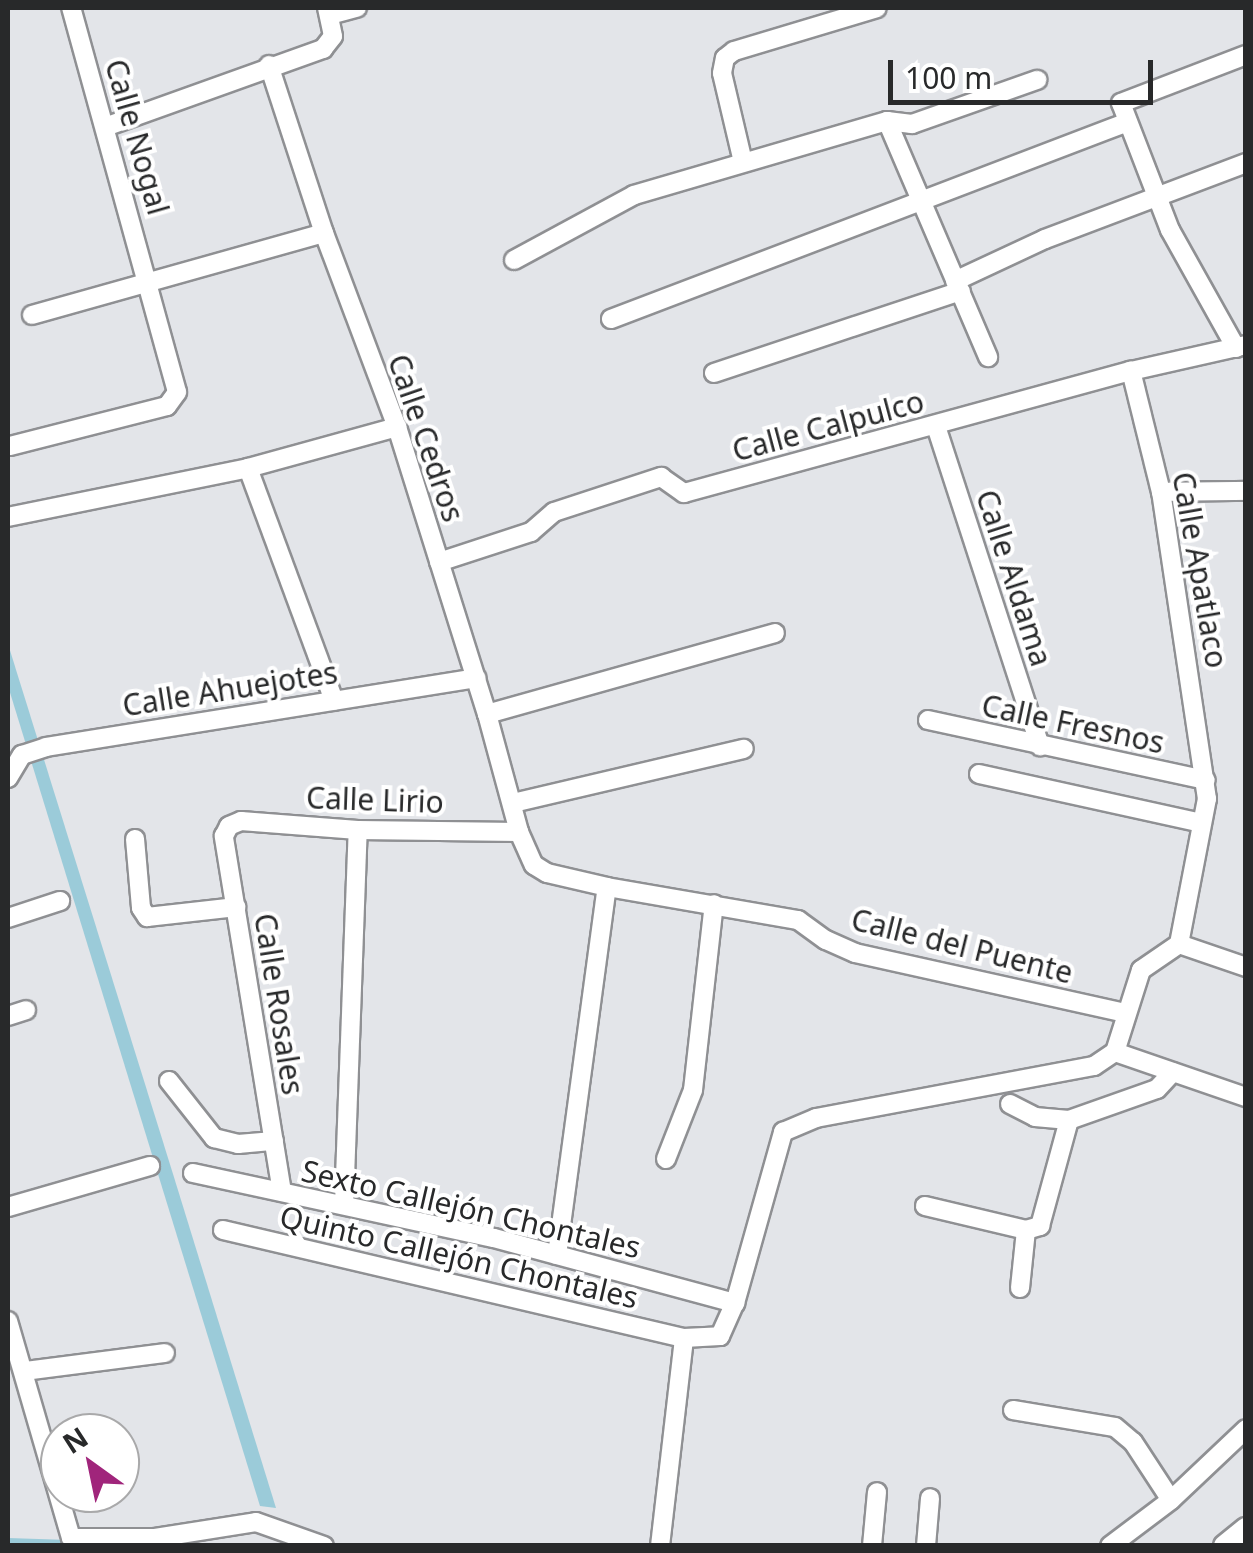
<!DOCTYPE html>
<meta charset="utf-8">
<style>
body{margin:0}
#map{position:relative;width:1253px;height:1553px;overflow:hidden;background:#e3e5e9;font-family:"Noto Sans",sans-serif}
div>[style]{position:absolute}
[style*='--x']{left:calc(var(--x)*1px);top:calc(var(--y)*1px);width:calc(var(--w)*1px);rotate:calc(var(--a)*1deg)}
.water>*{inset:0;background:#9bcbd9}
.roads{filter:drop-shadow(2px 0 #8f9093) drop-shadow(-2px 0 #8f9093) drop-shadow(0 2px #8f9093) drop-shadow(0 -2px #8f9093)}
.street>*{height:18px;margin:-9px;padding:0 9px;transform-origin:9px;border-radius:9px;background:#fff}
.secondary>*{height:22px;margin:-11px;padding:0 11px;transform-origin:11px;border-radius:11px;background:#fff}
span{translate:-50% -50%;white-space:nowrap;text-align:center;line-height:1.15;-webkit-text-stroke:8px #fff;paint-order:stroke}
.street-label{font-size:30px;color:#28292a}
.frame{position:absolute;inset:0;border:10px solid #28292a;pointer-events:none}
.north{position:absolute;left:40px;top:1413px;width:100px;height:100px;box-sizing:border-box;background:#fff;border:2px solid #a9a9aa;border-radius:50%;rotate:327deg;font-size:28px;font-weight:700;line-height:40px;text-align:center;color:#28292a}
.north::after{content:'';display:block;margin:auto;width:35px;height:45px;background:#a0257b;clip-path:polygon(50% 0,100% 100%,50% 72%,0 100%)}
.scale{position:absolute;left:888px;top:60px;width:265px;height:45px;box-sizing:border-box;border:5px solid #28292a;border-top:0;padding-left:12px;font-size:30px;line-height:35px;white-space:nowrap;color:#28292a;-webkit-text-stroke:8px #fff;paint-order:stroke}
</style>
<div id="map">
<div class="water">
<i style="clip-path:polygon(8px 644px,173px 1174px,276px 1508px,260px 1506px,8px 686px)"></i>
<i style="clip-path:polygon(8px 1538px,191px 1544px,197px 1545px,8px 1546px)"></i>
</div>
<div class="roads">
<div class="street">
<i style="--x:330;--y:15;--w:28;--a:-15"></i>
<i style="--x:269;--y:65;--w:177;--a:71.9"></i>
<i style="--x:324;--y:233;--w:207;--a:69.4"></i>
<i style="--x:397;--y:427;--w:301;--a:72.6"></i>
<i style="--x:487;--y:714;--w:122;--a:74.8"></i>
<i style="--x:519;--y:832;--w:36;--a:66"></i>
<i style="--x:534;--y:865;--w:15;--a:32"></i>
<i style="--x:547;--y:873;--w:62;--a:13.1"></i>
<i style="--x:607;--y:887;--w:194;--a:9.8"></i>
<i style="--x:798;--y:920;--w:34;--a:36"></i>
<i style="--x:826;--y:940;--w:32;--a:24"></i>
<i style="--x:855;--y:953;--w:278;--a:12.5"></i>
<i style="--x:887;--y:121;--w:257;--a:66.8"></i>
<i style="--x:105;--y:127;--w:232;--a:-19.7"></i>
<i style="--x:323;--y:49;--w:16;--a:-52"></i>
<i style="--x:333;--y:36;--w:29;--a:-102"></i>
<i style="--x:743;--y:162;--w:91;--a:-103.3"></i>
<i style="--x:722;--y:73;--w:15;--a:-79"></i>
<i style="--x:725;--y:58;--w:11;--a:-38"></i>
<i style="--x:734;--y:51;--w:149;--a:-16.7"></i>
<i style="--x:514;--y:260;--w:136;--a:-28.4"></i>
<i style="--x:634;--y:195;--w:264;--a:-16.3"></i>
<i style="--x:887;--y:121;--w:25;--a:7"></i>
<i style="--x:912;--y:124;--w:133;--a:-19.4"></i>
<i style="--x:955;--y:281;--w:99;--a:-25"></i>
<i style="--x:1045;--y:239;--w:215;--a:-20.7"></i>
<i style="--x:32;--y:315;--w:303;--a:-15.7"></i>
<i style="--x:611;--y:319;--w:553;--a:-20.86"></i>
<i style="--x:1236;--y:348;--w:135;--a:-119.2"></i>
<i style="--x:1170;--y:230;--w:136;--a:-111.1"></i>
<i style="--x:1121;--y:103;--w:134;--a:-21"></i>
<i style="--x:714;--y:373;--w:260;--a:-18.4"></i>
<i style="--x:936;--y:426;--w:337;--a:72"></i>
<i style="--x:10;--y:446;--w:162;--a:-14.3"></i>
<i style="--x:167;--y:406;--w:17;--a:-54"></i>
<i style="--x:177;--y:392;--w:398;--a:-105.4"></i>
<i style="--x:248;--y:468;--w:248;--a:69.7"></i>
<i style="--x:1161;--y:492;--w:85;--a:-0.7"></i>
<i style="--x:8;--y:517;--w:245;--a:-11.5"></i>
<i style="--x:248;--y:468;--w:155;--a:-15.4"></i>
<i style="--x:439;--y:562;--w:97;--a:-18.1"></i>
<i style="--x:531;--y:532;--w:30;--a:-41"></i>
<i style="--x:554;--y:512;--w:113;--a:-18.1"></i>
<i style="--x:661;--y:477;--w:28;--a:35"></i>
<i style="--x:684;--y:493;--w:463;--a:-15.3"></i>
<i style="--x:1131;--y:371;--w:118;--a:-12.7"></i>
<i style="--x:487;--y:714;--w:299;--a:-15.7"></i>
<i style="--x:928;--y:720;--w:284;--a:12.2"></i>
<i style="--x:979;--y:774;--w:228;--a:12.4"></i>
<i style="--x:8;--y:778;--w:27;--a:-59"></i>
<i style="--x:22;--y:755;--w:25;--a:-18"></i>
<i style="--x:46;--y:747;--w:436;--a:-9.1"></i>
<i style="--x:513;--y:803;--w:237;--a:-13.2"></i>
<i style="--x:135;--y:839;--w:69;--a:85"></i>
<i style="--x:141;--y:908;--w:11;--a:56"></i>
<i style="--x:147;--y:917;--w:90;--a:-6.4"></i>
<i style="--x:8;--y:918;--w:55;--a:-18.1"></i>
<i style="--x:1179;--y:944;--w:71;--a:18.9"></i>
<i style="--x:8;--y:1016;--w:19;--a:-18"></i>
<i style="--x:1115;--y:1052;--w:86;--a:-72.4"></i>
<i style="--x:1141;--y:970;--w:46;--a:-34.4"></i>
<i style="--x:1179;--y:944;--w:148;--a:-79.1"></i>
<i style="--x:1207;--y:799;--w:310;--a:-98.5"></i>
<i style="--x:1161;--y:492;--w:125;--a:-103.9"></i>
<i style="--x:1115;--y:1052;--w:139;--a:19"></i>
<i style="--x:169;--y:1081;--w:73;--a:51.7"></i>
<i style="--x:214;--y:1138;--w:25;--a:14"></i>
<i style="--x:238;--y:1144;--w:36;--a:-5"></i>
<i style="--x:1010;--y:1104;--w:28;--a:27"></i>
<i style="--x:1035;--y:1117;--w:34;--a:5"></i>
<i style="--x:1069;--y:1120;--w:93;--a:-19.4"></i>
<i style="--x:1157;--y:1089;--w:23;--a:-47"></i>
<i style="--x:666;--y:1159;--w:74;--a:-68.6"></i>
<i style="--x:693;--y:1090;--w:187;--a:-83.6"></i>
<i style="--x:193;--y:1173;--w:308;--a:12.2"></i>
<i style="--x:494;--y:1238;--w:250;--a:15.1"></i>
<i style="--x:282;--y:1192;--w:361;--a:-99.3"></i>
<i style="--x:224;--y:836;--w:11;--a:-63"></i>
<i style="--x:229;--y:826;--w:13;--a:-23"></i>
<i style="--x:241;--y:821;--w:117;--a:4.4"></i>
<i style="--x:358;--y:830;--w:161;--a:0.7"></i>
<i style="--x:344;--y:1205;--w:375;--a:-87.9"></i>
<i style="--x:925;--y:1206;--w:104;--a:13.4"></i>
<i style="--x:1026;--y:1230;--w:15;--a:-16"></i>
<i style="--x:1040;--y:1226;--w:110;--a:-74.7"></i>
<i style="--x:8;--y:1207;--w:148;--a:-16.1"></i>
<i style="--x:223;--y:1230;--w:473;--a:13.2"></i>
<i style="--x:684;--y:1338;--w:36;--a:-3"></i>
<i style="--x:720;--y:1336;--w:36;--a:-66"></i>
<i style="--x:735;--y:1303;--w:178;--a:-74.3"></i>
<i style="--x:783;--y:1132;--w:36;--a:-23"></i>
<i style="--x:816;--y:1118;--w:283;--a:-10.6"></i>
<i style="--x:1094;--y:1066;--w:25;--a:-34"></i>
<i style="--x:557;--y:1255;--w:371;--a:-82.3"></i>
<i style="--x:1020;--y:1288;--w:58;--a:-84.1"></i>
<i style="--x:8;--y:1321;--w:226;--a:73.8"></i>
<i style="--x:71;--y:1538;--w:84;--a:0"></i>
<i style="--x:155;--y:1538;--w:102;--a:-9"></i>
<i style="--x:256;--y:1522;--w:72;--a:19.4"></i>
<i style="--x:25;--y:1371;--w:141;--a:-7.3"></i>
<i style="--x:1013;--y:1410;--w:103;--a:9.5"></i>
<i style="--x:1115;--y:1427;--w:23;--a:40"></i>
<i style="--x:1133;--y:1442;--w:69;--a:56.8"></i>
<i style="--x:660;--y:1546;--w:209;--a:-83.4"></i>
<i style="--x:872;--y:1546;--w:54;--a:-84.7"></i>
<i style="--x:926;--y:1546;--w:48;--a:-85.2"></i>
<i style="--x:1110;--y:1546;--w:76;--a:-37"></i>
<i style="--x:1171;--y:1500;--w:103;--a:-43.4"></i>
</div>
<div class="secondary">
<i style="--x:1225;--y:1546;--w:27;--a:-39"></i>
</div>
</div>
<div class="street-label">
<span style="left:137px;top:137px;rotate:74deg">Calle Nogal</span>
<span style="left:828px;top:426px;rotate:-15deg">Calle Calpulco</span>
<span style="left:426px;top:438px;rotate:71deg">Calle Cedros</span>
<span style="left:1200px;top:570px;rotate:80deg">Calle Apatlaco</span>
<span style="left:1014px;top:578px;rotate:72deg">Calle Aldama</span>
<span style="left:230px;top:689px;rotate:-9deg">Calle Ahuejotes</span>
<span style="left:1073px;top:724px;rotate:12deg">Calle Fresnos</span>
<span style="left:375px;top:800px;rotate:2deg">Calle Lirio</span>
<span style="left:962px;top:946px;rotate:14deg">Calle del Puente</span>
<span style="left:279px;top:1004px;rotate:81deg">Calle Rosales</span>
<span style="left:471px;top:1209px;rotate:13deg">Sexto Callejón Chontales</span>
<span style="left:459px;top:1257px;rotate:13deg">Quinto Callejón Chontales</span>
</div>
<div class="frame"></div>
<div class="north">N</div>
<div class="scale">100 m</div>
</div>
